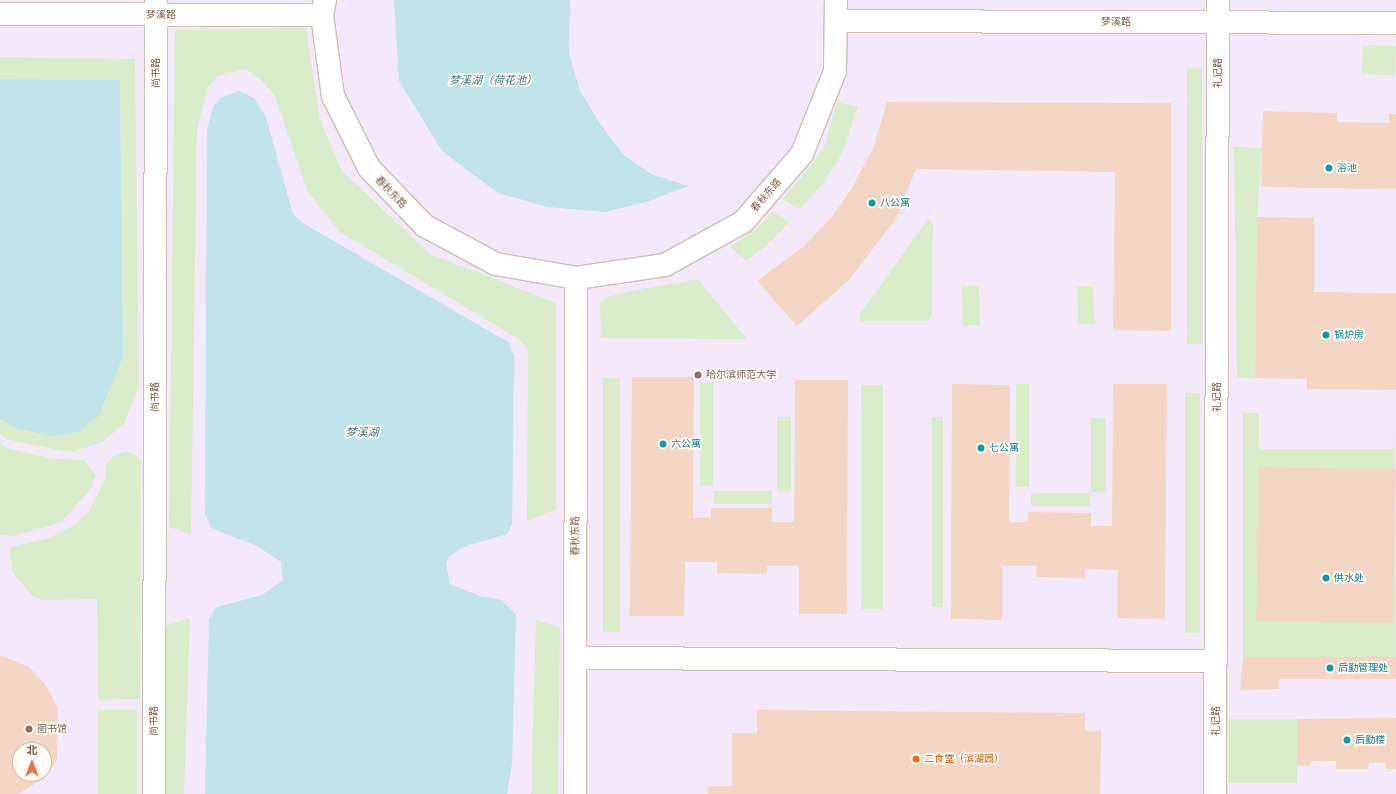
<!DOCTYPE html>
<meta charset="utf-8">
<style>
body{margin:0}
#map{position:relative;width:1396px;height:794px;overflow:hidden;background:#fdf6ec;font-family:Roboto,"Noto Sans SC",sans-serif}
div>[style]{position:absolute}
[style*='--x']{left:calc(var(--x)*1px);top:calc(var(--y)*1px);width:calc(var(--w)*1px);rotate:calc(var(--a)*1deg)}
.education>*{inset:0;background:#f3e8fa}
.green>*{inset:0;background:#d8ecc9;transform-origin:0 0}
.water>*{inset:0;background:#bfe3e8}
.building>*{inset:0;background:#f3d5c3;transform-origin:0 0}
.roads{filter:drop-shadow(1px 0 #d1beb0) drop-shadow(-1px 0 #d1beb0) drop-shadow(0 1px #d1beb0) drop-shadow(0 -1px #d1beb0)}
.minor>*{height:22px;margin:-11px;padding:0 11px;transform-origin:11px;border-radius:11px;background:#fff}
.dots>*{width:11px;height:11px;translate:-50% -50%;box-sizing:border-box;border:2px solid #fffaf3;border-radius:50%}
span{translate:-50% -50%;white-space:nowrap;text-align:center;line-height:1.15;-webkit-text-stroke:3.5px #fffaf3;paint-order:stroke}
.street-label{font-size:10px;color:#7a5c4d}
.culture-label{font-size:10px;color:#0d838f}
.left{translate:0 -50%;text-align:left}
.education-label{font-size:10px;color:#785e54}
.food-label{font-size:10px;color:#c56008}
.water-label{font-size:11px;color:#437c86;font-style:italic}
.north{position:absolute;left:12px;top:742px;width:40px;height:40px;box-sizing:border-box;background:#fffaf3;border:1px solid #cabbb1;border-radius:50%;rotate:0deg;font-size:11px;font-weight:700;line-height:16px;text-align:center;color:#7a5c4d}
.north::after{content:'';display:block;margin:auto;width:14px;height:18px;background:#e76f51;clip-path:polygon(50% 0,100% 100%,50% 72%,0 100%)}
</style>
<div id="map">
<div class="education">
<i style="clip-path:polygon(evenodd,0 0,1396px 0,1396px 794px,0 794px,0 0,20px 750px,44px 750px,44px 774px,20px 774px,20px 750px)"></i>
</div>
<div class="green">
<i style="clip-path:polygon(306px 28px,320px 120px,342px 171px,430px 254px,556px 303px,556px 510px,527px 521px,528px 351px,520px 340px,340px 232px,307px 191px,275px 96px,260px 79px,246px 69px,217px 76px,208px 88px,197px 130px,191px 534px,169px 527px,175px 30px)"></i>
<i style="left:1363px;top:45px;width:33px;height:29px;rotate:2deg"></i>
<i style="clip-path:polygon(0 57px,135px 59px,139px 386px,124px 424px,101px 443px,70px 452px,8px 440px,0 434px,0 419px,15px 428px,99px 416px,123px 357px,120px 80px,0 79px)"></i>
<i style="left:1202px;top:68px;width:276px;height:15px;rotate:90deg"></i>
<i style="clip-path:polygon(837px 101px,858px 107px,842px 154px,822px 185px,800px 209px,782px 199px,804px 175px,825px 145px)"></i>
<i style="clip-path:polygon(1234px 147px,1262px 148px,1257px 217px,1255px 378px,1237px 377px)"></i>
<i style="clip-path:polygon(772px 212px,790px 222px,767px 245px,746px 261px,730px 247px,756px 229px)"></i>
<i style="clip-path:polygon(928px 219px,933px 224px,932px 316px,928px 321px,860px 321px,860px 314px)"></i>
<i style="clip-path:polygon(698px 279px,747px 339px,601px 338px,600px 302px,611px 295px)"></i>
<i style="left:979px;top:286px;width:39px;height:17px;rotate:89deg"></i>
<i style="left:1093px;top:286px;width:38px;height:16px;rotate:88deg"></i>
<i style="left:603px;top:378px;width:17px;height:254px"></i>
<i style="left:700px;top:383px;width:13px;height:103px"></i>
<i style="left:1016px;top:384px;width:13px;height:103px"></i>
<i style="left:861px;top:385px;width:22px;height:224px"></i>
<i style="left:1200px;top:393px;width:240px;height:15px;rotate:90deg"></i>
<i style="clip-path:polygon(1394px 411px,1396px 657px,1243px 657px,1243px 413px,1259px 413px,1259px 449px,1393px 449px)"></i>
<i style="left:777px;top:417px;width:14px;height:74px"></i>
<i style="left:932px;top:417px;width:11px;height:190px"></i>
<i style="left:1091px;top:418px;width:15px;height:74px"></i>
<i style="clip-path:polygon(0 443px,7px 448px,53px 459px,84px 460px,96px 476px,90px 490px,62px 522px,13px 536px,0 535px)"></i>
<i style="clip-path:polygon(127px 452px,135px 454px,141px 461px,140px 699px,98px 700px,97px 599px,43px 600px,32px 596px,12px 571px,10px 553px,11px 547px,49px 538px,73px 526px,87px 514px,105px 480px,106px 464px,116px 454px)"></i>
<i style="left:714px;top:491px;width:58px;height:13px"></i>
<i style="left:1090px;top:493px;width:13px;height:59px;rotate:90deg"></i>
<i style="clip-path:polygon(190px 618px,184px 794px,166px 794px,165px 626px)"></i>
<i style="clip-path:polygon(536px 620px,560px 627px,558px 794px,531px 794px)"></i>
<i style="left:98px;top:710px;width:39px;height:84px"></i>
<i style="left:1228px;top:719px;width:69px;height:64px"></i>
</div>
<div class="water">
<i style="clip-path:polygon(394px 0,570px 0,569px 53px,580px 91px,603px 128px,625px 156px,651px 174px,688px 186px,646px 202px,605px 212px,548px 207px,498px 193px,442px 151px,399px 81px)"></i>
<i style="clip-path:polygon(0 79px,120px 80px,123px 357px,99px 416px,78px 432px,52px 436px,15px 428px,0 419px)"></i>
<i style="clip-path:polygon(239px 91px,254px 98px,266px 117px,293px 214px,301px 222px,508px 342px,514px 355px,512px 524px,507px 534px,466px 546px,449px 556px,446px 564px,450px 584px,480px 596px,500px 599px,516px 614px,512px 764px,507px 794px,205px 794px,209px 619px,217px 607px,262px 595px,283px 580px,281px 562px,257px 546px,211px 528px,205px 513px,207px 129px,213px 107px,220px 98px)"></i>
</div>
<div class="building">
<i style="clip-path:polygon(887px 102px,1171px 103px,1171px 331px,1113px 330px,1115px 172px,916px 169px,896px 219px,848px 281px,797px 326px,757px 281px,804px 246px,831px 218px,852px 188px,874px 146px)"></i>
<i style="clip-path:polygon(1263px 111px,1337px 113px,1337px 122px,1389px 123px,1389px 114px,1396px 114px,1396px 189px,1261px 187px)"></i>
<i style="clip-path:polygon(1257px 217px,1314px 218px,1314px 292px,1396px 293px,1396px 390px,1307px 389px,1307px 379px,1255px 378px)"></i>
<i style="clip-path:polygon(632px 377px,694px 377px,693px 518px,711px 518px,711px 508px,772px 508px,772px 522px,794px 522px,795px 380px,848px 380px,847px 614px,799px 614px,799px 566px,767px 566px,767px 574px,717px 573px,717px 562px,685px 562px,684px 616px,630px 616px)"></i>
<i style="clip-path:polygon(952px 384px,1010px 385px,1009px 522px,1028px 522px,1028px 512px,1091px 513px,1091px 526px,1112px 526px,1113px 384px,1167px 384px,1165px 619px,1118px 618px,1118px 570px,1085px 569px,1085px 578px,1036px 577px,1037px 566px,1002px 566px,1002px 620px,951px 619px)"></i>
<i style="left:1259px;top:467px;width:137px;height:154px;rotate:1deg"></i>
<i style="clip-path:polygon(evenodd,0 655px,29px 667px,45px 684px,58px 708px,57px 760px,45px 778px,18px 794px,0 794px,0 655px,20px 750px,44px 750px,44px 774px,20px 774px,20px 750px)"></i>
<i style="clip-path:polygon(1243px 657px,1396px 657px,1396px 679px,1279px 679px,1279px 689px,1240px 690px)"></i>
<i style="clip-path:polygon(757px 710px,1085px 713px,1085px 731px,1101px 731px,1100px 794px,708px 794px,708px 786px,732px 786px,732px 733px,757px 733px)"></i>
<i style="clip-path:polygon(1396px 718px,1396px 769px,1386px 769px,1386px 763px,1369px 763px,1368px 769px,1336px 769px,1336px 761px,1311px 761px,1311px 766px,1297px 766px,1297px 719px)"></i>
</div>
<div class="roads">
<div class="minor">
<i style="--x:325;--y:0;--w:15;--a:101"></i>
<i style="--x:322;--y:15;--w:82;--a:82.3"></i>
<i style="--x:333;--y:96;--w:80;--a:63.4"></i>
<i style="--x:369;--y:168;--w:81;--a:46"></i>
<i style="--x:425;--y:226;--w:81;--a:28.2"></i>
<i style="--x:496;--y:264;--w:81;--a:9.9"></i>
<i style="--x:576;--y:278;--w:90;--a:-8.3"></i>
<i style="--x:665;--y:265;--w:89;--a:-28.9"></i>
<i style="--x:743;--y:222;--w:90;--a:-49.1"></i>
<i style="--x:802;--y:154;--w:89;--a:-68.3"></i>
<i style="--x:835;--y:71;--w:71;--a:-89.2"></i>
<i style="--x:0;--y:14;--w:322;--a:0.2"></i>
<i style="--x:836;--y:21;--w:560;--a:0.2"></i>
<i style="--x:575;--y:658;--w:641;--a:0.27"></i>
<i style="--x:154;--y:794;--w:794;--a:-89.86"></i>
<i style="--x:575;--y:794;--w:516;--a:-89.89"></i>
<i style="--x:1215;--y:794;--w:794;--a:-89.78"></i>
</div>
</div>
<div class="dots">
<i style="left:1329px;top:168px;background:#0f9aa8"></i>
<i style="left:872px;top:203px;background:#0f9aa8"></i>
<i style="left:1326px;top:335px;background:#0f9aa8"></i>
<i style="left:698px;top:375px;background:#8d6e63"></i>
<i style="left:663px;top:444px;background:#0f9aa8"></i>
<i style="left:981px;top:448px;background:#0f9aa8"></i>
<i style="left:1326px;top:578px;background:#0f9aa8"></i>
<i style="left:1330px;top:668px;background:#0f9aa8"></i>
<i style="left:29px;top:729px;background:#8d6e63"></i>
<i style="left:1347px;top:740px;background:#0f9aa8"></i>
<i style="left:916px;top:759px;background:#e8710a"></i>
</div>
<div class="street-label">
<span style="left:161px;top:15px">梦溪路</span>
<span style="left:1116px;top:22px">梦溪路</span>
<span style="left:156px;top:73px;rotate:-90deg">尚书路</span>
<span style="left:1218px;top:73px;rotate:-90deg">礼记路</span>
<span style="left:391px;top:192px;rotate:46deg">春秋东路</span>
<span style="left:766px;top:195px;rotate:-49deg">春秋东路</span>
<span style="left:155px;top:397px;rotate:-90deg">尚书路</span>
<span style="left:1217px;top:397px;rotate:-90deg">礼记路</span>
<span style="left:575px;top:536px;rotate:-90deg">春秋东路</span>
<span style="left:154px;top:721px;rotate:-90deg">尚书路</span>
<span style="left:1216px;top:721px;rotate:-90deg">礼记路</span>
</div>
<div class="culture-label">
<span class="left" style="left:1337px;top:168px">浴池</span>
<span class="left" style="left:880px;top:203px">八公寓</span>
<span class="left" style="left:1334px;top:335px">锅炉房</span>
<span class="left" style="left:671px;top:444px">六公寓</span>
<span class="left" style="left:989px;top:448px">七公寓</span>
<span class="left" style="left:1334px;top:578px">供水处</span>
<span class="left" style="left:1338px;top:668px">后勤管理处</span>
<span class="left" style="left:1355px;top:740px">后勤楼</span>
</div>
<div class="education-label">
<span class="left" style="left:706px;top:375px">哈尔滨师范大学</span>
<span class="left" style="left:37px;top:729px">图书馆</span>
</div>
<div class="food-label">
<span class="left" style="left:924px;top:759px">二食堂（滨湖园）</span>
</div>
<div class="water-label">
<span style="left:493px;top:81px">梦溪湖（荷花池）</span>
<span style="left:362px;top:433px">梦溪湖</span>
</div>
<div class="north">北</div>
</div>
